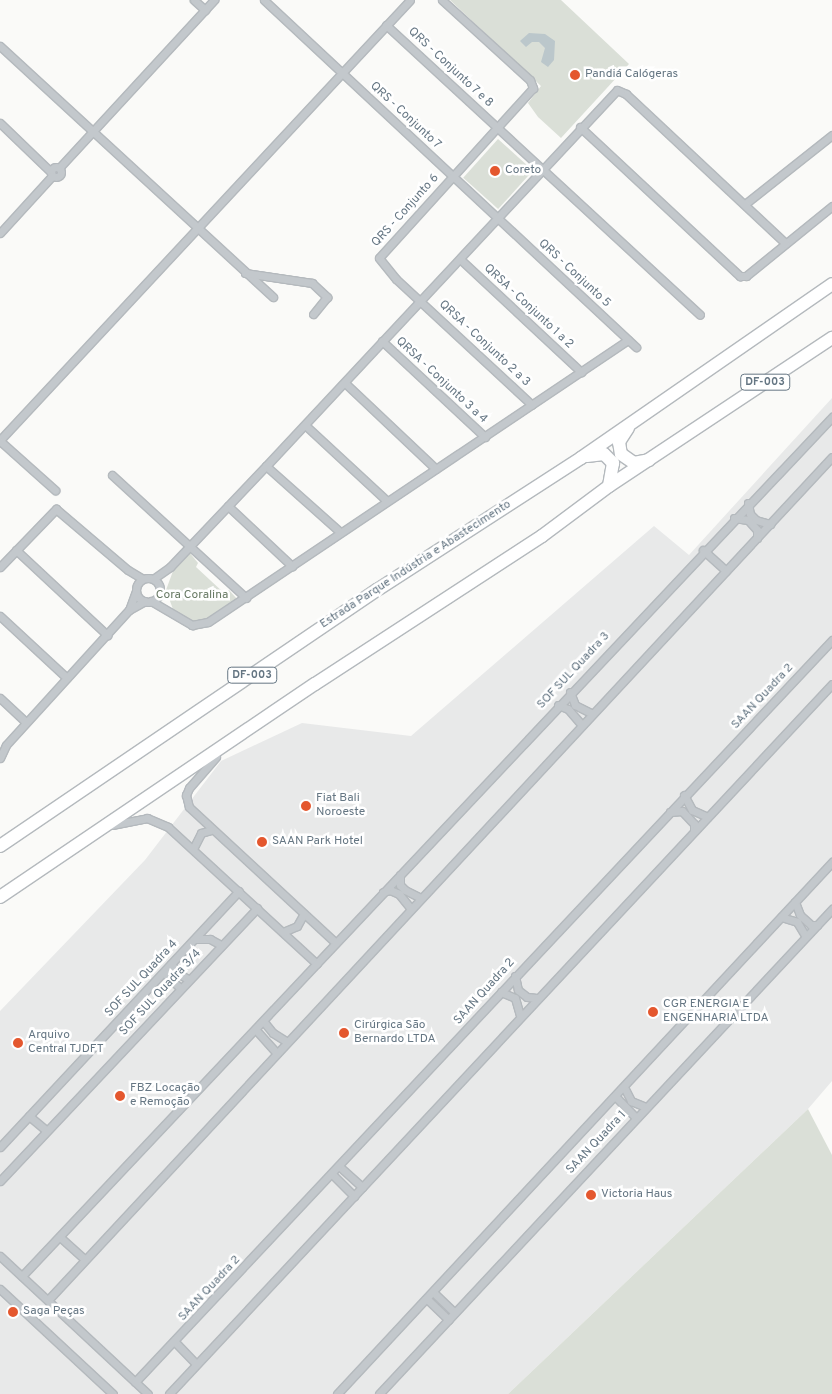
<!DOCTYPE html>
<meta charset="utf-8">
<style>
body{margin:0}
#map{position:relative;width:832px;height:1394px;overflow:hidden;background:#fafaf8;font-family:Overpass,sans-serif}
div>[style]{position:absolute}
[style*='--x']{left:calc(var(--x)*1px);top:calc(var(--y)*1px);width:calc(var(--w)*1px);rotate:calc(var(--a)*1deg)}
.built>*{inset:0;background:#e8e9e9}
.green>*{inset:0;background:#dadfd7;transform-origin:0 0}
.water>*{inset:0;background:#bbc7cb}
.roads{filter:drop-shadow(1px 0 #b4b9bd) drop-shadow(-1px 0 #b4b9bd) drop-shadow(0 1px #b4b9bd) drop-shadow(0 -1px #b4b9bd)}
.street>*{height:7px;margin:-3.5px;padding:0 3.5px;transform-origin:3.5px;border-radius:3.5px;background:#c3c8cc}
.street>.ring{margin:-3.5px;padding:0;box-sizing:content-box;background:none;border:7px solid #c3c8cc;border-radius:50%}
.highway>*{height:12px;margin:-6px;padding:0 6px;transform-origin:6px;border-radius:6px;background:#fff}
.dots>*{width:14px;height:14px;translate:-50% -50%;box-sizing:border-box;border:2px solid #fff;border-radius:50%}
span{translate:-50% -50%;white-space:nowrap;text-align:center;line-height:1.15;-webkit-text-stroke:5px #fff;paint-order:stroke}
.shield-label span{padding:1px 4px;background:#fff;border:1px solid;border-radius:4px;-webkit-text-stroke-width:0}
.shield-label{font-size:11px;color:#657683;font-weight:700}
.street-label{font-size:12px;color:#657683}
.poi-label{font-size:12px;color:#657683}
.left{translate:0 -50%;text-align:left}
.park-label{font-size:12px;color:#687a64}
</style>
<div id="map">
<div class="built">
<i style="clip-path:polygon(832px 398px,832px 1081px,808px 1109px,508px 1394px,0 1394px,0 1011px,145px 860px,221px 761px,302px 723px,411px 736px,654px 526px,689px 555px)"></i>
</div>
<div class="green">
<i style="clip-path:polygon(450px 0,561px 0,629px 64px,561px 138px,538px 117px,528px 103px,541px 86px)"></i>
<i style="left:498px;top:139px;width:47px;height:52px;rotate:42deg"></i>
<i style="clip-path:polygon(189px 552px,198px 563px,196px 567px,224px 593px,229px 590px,237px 599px,211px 619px,197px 623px,174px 612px,166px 590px,173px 571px)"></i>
<i style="clip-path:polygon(808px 1109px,832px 1155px,832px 1394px,508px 1394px)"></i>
</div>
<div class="water">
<i style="clip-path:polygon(529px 33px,545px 34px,555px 41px,554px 60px,548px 67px,541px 62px,545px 48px,539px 42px,532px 42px,526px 47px,520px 41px)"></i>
</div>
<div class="roads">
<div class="street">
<i style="--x:194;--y:0;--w:15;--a:42"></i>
<i style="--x:264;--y:0;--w:509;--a:43.01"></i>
<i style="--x:442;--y:0;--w:119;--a:42.3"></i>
<i style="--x:530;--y:80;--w:9;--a:69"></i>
<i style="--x:533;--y:88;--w:229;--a:132.2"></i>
<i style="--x:379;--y:258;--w:27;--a:51"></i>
<i style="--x:396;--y:279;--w:185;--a:42.8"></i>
<i style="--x:386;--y:25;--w:427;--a:42.7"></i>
<i style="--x:0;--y:46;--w:371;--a:42.6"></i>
<i style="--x:0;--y:123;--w:71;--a:43.9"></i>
<i style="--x:580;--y:127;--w:219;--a:43"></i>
<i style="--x:740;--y:276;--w:6;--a:0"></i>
<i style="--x:746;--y:276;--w:111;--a:-39.1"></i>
<i class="ring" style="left:51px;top:167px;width:3px;height:3px"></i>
<i style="--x:59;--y:168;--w:229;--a:-47.3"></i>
<i style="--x:745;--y:204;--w:111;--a:-38.4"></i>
<i style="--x:0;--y:233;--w:77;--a:-47.6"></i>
<i style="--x:460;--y:259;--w:166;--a:43"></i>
<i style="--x:245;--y:273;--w:68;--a:8.5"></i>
<i style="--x:312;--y:283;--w:21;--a:43"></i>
<i style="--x:327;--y:297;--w:22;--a:129"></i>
<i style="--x:382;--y:341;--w:141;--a:43"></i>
<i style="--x:345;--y:383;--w:125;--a:43.4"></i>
<i style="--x:305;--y:425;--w:112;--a:42.8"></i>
<i style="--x:0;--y:440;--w:601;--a:-47.02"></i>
<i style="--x:0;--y:441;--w:74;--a:41.7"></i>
<i style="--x:266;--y:466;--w:99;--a:41.7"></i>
<i style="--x:112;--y:475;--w:182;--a:42.5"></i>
<i style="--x:748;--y:503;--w:11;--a:80"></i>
<i style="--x:750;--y:514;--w:8;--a:45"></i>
<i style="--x:756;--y:520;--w:15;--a:16"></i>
<i style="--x:228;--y:506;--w:88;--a:43.2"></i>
<i style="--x:734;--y:518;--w:14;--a:8"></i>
<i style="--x:748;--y:520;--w:13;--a:48"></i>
<i style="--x:757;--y:530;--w:8;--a:90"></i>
<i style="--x:16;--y:550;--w:125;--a:43"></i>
<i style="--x:703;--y:550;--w:31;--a:42"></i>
<i style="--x:0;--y:567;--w:81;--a:-46"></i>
<i style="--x:56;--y:509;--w:94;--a:40.3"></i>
<i style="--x:128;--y:570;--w:17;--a:31"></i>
<i class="ring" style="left:136px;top:578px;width:17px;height:17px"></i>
<i style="--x:153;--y:579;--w:21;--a:-35"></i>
<i style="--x:170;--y:567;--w:139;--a:-46.5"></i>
<i style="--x:266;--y:466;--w:514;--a:-46.97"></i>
<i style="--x:617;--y:90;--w:10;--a:24"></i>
<i style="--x:626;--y:94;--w:218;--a:43.1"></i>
<i style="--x:136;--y:591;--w:20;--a:110"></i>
<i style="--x:129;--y:610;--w:18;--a:-29"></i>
<i style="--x:151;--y:601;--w:48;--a:30.3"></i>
<i style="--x:192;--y:625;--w:16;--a:-11"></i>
<i style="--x:208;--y:622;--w:506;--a:-33.88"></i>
<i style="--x:0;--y:616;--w:91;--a:42.8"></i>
<i style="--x:570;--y:692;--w:14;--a:69"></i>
<i style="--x:575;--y:705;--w:18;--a:27"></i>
<i style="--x:0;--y:698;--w:35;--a:43"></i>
<i style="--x:558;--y:705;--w:11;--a:22"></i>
<i style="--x:568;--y:709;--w:20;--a:49"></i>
<i style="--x:216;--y:757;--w:41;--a:131.1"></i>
<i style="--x:189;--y:788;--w:8;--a:113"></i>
<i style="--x:186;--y:795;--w:12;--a:76"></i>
<i style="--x:189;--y:807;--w:200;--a:42.8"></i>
<i style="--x:0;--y:758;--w:14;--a:-65"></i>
<i style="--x:6;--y:745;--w:183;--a:-47.7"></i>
<i style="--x:684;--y:795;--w:17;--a:62"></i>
<i style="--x:692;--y:810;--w:17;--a:24"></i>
<i style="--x:670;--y:812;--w:12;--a:-5"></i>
<i style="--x:682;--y:811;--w:18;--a:47"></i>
<i style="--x:694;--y:824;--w:6;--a:90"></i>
<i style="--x:112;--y:825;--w:36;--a:-11"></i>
<i style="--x:147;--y:818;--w:23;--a:23"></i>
<i style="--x:168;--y:827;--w:202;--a:42.6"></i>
<i style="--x:193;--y:849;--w:18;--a:-63"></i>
<i style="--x:201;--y:833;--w:10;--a:-17"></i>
<i style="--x:400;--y:875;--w:10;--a:90"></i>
<i style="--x:400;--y:885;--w:7;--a:45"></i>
<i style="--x:405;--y:890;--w:18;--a:27"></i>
<i style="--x:383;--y:892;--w:7;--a:-16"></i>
<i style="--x:390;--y:890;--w:10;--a:24"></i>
<i style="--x:399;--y:894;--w:19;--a:51"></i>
<i style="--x:795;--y:902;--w:14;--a:69"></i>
<i style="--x:800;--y:915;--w:15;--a:42"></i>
<i style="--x:811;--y:925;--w:6;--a:0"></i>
<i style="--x:781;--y:917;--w:17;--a:17"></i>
<i style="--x:797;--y:922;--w:17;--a:59"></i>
<i style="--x:283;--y:932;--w:15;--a:-23"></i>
<i style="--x:297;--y:926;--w:13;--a:-61"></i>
<i style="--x:196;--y:939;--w:14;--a:0"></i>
<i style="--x:210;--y:939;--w:13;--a:29"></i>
<i style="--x:171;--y:964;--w:13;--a:51"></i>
<i style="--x:179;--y:974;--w:10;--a:29"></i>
<i style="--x:164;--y:973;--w:22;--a:43"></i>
<i style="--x:515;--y:976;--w:14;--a:78"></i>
<i style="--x:518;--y:990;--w:11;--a:38"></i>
<i style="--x:527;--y:997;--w:10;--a:6"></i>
<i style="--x:501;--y:992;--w:15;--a:23"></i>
<i style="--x:515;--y:998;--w:19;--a:74"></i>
<i style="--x:264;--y:1022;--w:14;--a:51"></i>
<i style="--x:273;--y:1033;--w:15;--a:32"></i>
<i style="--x:256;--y:1030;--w:30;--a:48"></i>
<i style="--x:624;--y:1087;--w:16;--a:63"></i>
<i style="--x:631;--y:1101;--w:16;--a:22"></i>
<i style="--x:615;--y:1096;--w:30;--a:46"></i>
<i style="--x:29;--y:1116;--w:23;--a:40"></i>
<i style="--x:0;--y:1147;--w:350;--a:-47"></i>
<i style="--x:340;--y:1167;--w:30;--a:42"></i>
<i style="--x:333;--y:1175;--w:30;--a:45"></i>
<i style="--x:0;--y:1181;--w:375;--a:-46.7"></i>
<i style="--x:61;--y:1238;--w:31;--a:42"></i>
<i style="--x:0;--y:1256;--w:202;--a:43"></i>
<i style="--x:22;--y:1276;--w:1181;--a:-46.68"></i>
<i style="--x:0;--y:1289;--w:154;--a:42.9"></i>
<i style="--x:433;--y:1292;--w:30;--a:44"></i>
<i style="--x:427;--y:1299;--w:30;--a:44"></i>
<i style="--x:48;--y:1300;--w:1151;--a:-47.08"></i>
<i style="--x:175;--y:1342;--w:30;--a:46"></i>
<i style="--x:135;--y:1382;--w:1018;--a:-46.79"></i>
<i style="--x:169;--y:1394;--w:971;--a:-46.96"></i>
<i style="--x:337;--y:1394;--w:727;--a:-47.06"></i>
<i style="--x:379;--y:1394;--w:664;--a:-46.95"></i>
</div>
<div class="highway">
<i style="--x:628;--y:428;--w:17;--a:123"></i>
<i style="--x:619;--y:442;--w:12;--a:81"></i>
<i style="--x:621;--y:454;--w:16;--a:35"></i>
<i style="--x:634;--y:463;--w:15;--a:-11"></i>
<i style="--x:587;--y:456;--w:17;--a:-7"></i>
<i style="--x:604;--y:454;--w:13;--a:45"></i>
<i style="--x:613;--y:463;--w:23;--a:100"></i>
<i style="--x:0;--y:846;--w:456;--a:-34.2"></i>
<i style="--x:377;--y:590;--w:243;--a:-32.9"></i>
<i style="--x:581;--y:458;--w:305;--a:-34.7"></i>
<i style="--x:0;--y:897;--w:380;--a:-34.1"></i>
<i style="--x:315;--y:684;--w:271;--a:-33.1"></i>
<i style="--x:542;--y:536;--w:84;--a:-36.7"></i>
<i style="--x:609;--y:486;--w:268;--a:-33.6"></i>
</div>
</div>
<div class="dots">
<i style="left:575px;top:75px;background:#e4572e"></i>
<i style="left:495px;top:171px;background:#e4572e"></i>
<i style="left:306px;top:806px;background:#e4572e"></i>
<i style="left:262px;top:842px;background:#e4572e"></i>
<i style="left:653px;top:1012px;background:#e4572e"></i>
<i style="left:344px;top:1033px;background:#e4572e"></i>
<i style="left:18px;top:1043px;background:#e4572e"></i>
<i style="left:120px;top:1096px;background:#e4572e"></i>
<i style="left:591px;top:1195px;background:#e4572e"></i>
<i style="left:13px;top:1312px;background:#e4572e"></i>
</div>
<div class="shield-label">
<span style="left:765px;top:382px">DF-003</span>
<span style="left:252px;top:675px">DF-003</span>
</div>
<div class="street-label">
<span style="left:450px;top:68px;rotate:43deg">QRS - Conjunto 7 e 8</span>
<span style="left:405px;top:116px;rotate:43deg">QRS - Conjunto 7</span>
<span style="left:406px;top:211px;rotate:-48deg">QRS - Conjunto 6</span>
<span style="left:574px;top:274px;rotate:43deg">QRS - Conjunto 5</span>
<span style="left:528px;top:307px;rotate:43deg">QRSA - Conjunto 1 a 2</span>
<span style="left:484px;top:344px;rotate:43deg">QRSA - Conjunto 2 a 3</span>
<span style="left:441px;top:381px;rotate:43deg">QRSA - Conjunto 3 a 4</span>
<span style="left:416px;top:565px;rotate:-33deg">Estrada Parque Indústria e Abastecimento</span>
<span style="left:574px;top:671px;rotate:-47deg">SOF SUL Quadra 3</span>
<span style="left:763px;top:697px;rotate:-47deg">SAAN Quadra 2</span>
<span style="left:142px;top:979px;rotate:-47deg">SOF SUL Quadra 4</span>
<span style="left:485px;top:992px;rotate:-48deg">SAAN Quadra 2</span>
<span style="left:161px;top:993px;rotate:-47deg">SOF SUL Quadra 3/4</span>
<span style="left:597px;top:1143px;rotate:-47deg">SAAN Quadra 1</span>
<span style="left:210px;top:1289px;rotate:-47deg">SAAN Quadra 2</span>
</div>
<div class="poi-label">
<span class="left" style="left:585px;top:75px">Pandiá Calógeras</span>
<span class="left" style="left:505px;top:171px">Coreto</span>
<span class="left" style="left:316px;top:806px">Fiat Bali<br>Noroeste</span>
<span class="left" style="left:272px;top:842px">SAAN Park Hotel</span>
<span class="left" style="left:663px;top:1012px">CGR ENERGIA E<br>ENGENHARIA LTDA</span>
<span class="left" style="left:354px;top:1033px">Cirúrgica São<br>Bernardo LTDA</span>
<span class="left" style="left:28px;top:1043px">Arquivo<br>Central TJDFT</span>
<span class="left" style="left:130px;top:1096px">FBZ Locação<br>e Remoção</span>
<span class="left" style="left:601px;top:1195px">Victoria Haus</span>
<span class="left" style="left:23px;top:1312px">Saga Peças</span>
</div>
<div class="park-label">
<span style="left:192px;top:596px">Cora Coralina</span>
</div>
</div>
